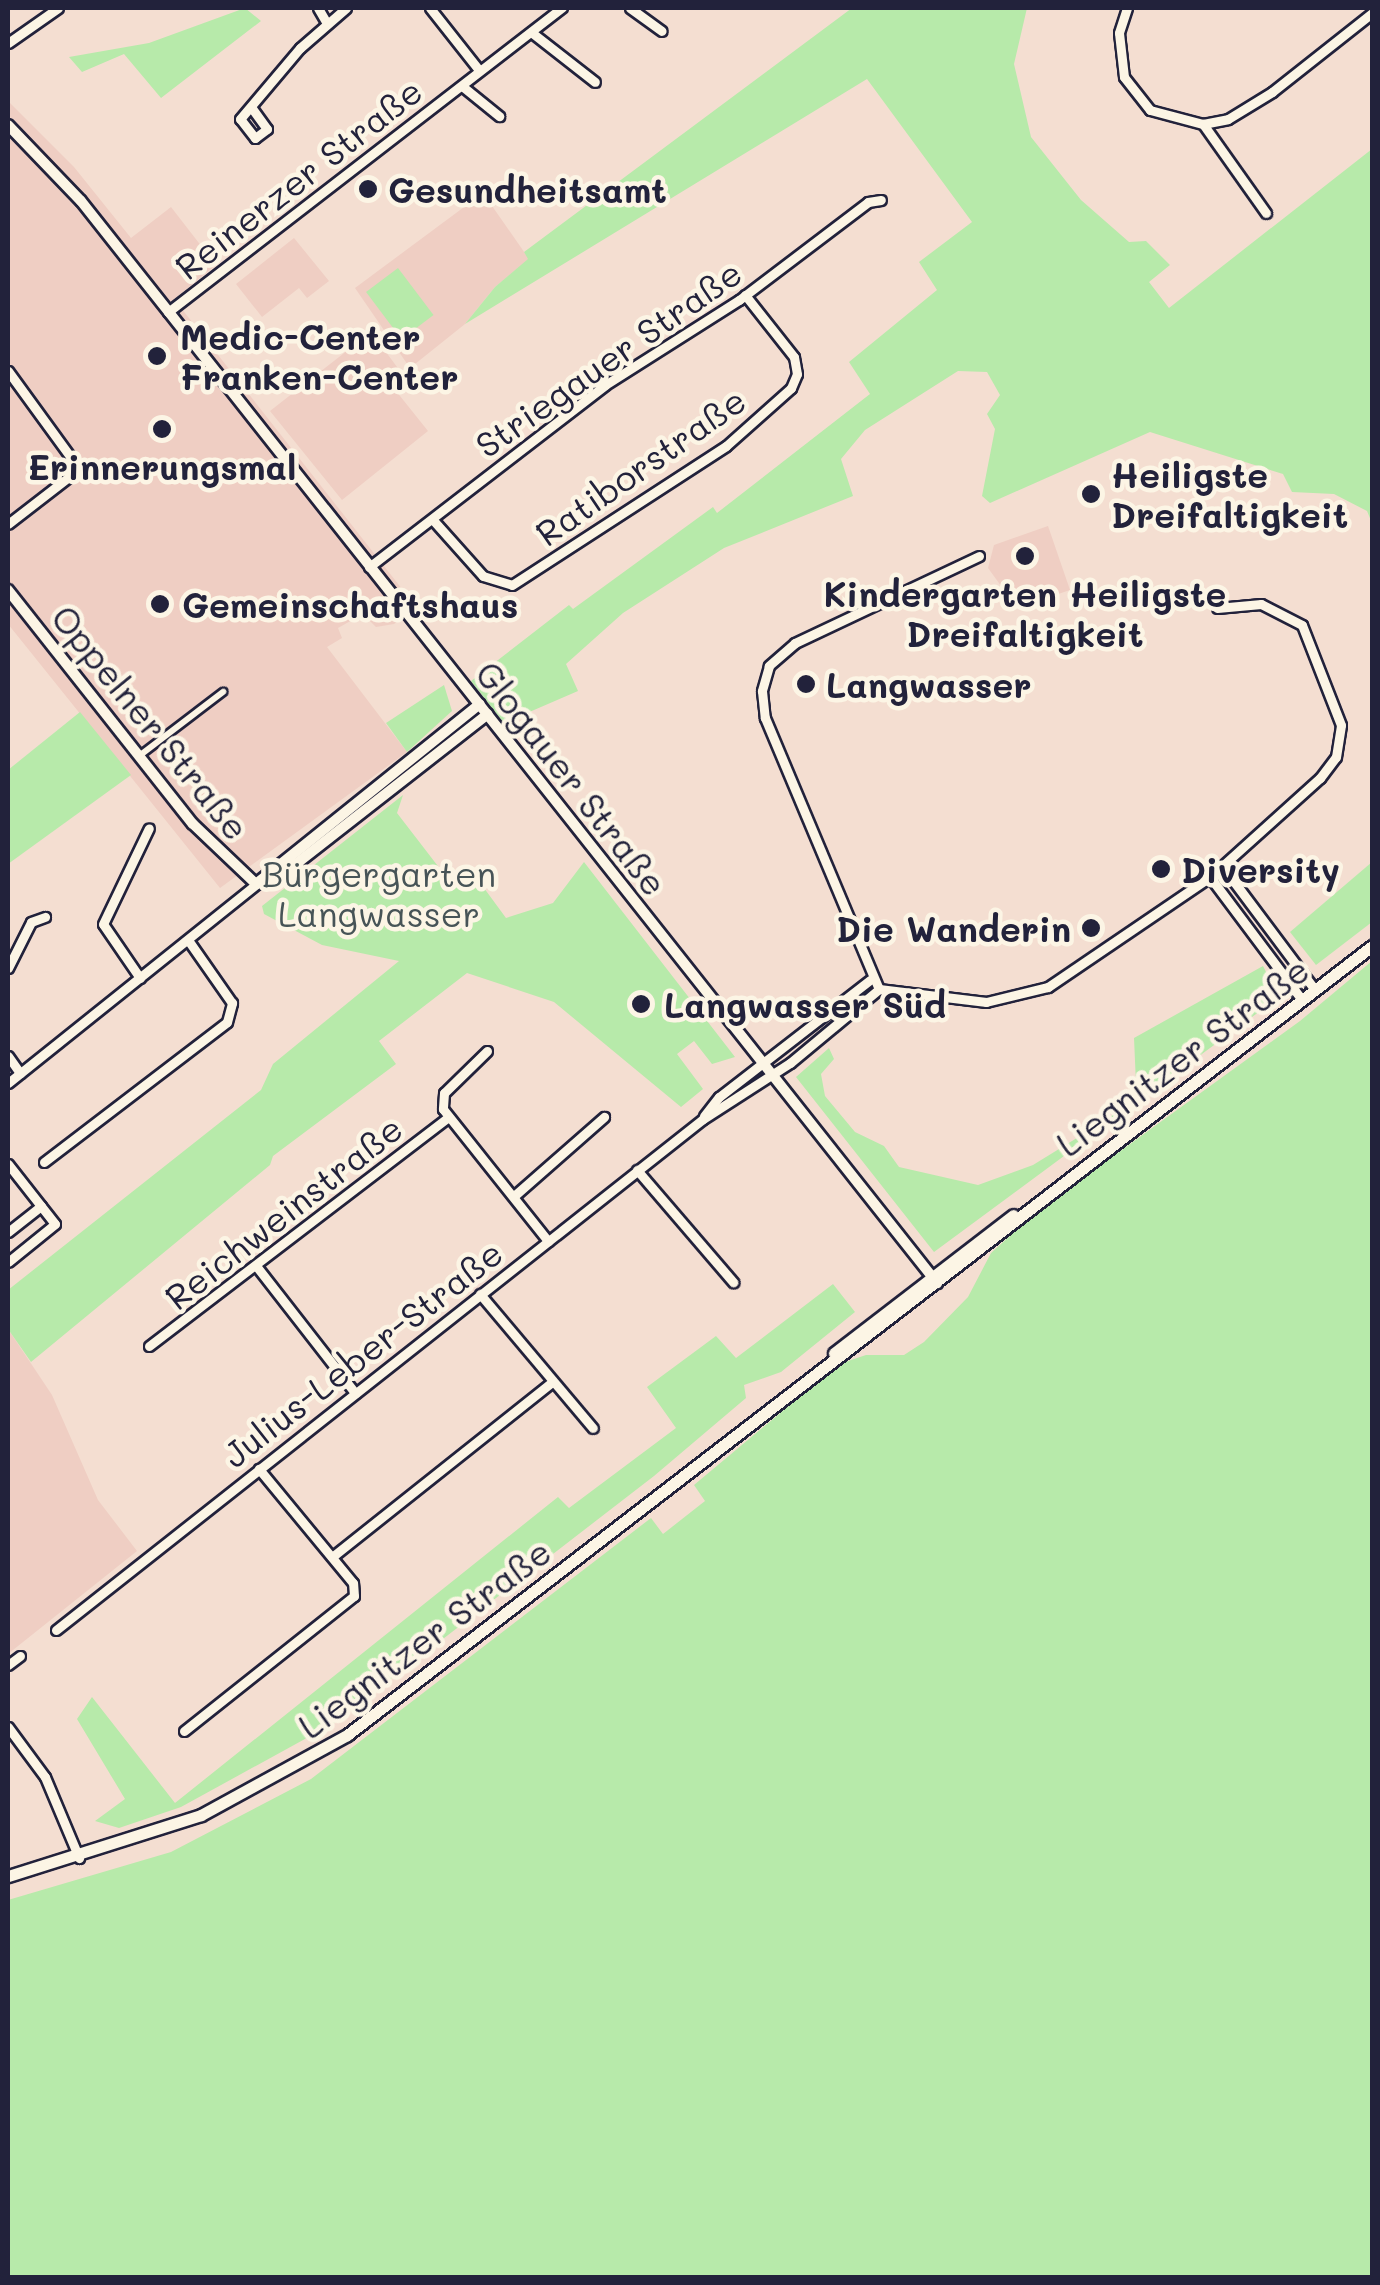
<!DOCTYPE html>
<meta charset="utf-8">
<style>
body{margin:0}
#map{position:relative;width:1380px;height:2285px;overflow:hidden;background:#f4ded1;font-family:Mali,sans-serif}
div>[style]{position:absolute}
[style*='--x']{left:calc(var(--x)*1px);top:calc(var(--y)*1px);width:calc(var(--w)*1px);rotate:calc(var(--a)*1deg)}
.built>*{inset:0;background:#efcec3}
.green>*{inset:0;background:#b7eaaa;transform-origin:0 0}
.roads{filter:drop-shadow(2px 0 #22223b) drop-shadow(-2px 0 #22223b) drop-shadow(0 2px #22223b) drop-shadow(0 -2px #22223b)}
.pedestrian>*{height:6px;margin:-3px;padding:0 3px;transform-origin:3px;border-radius:3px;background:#fcf5e5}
.minor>*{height:9px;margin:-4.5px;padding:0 4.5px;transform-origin:4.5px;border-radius:4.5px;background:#fcf5e5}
.tertiary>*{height:10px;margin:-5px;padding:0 5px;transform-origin:5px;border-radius:5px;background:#fcf5e5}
.secondary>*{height:11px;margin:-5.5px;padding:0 5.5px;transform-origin:5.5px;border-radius:5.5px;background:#fcf5e5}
.dots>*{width:28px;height:28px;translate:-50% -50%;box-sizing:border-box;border:5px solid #fcf5e5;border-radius:50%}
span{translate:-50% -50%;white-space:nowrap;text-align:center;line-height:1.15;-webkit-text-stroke:9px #fcf5e5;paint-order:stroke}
.street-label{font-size:35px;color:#22223b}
.poi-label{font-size:35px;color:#22223b;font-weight:700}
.left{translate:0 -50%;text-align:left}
.right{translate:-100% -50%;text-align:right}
.park-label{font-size:35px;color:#475457}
.frame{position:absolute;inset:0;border:10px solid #22223b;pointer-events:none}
</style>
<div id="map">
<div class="built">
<i style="clip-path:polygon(8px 101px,74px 167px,131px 238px,171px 207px,216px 265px,174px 299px,417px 608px,394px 624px,376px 627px,363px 614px,338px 628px,342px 638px,327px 647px,407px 752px,220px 888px,8px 624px)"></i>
<i style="clip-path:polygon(483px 193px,529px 259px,495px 287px,465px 324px,410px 368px,355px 288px)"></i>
<i style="clip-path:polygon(294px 238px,329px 281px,307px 298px,299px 288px,262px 317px,236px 284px)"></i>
<i style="clip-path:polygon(371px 332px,406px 379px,396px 391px,428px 431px,342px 500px,270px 411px)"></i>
<i style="clip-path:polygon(1048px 526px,1070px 590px,1026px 605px,1012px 601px,988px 568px,994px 545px)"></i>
<i style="clip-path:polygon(8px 1329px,52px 1395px,98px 1500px,137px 1551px,8px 1654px)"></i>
</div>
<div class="green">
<i style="clip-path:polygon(245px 8px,261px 21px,161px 98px,124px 54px,82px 72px,69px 57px,149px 43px)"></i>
<i style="clip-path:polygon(852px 8px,1027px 8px,1014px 64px,1031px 137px,1081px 200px,1129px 242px,1146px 241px,1170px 265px,1149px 282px,1169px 308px,1372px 149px,1372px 523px,1367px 511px,1334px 494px,1292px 492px,1283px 474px,1150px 432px,990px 503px,982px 496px,995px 429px,987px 414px,1000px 395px,987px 372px,958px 371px,865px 430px,841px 459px,853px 496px,724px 548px,623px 613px,566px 664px,578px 691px,504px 723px,471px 681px,569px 605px,573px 609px,713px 507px,717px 513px,870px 394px,849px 362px,937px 290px,919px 262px,972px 222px,867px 79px,465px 324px,495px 287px,528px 259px,524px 252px)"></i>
<i style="left:398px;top:268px;width:59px;height:40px;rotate:53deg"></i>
<i style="clip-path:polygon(444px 685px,452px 711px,407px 752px,386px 723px)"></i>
<i style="clip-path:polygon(80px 712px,131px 775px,8px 864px,8px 770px)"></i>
<i style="clip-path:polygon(403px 795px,397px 813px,454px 887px,473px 873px,506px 918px,553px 903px,584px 862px,735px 1057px,712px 1064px,694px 1041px,677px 1054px,703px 1089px,681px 1107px,554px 1002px,467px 973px,379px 1041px,396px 1064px,273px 1156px,270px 1165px,31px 1362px,8px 1329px,8px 1290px,261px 1090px,273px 1064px,399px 961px,322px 945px,264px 914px,262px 906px)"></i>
<i style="clip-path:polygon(1372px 862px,1372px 922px,1316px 965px,1290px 932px)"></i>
<i style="clip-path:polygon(1372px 961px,1372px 2277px,8px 2277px,8px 1900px,171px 1852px,311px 1779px,651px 1518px,663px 1534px,705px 1501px,694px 1485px,839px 1364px,866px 1355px,904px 1355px,924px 1342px,968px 1297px,991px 1253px,1036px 1212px,1300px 1021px)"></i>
<i style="clip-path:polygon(1263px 966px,1279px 997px,934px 1252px,796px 1077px,829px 1048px,834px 1059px,821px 1074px,825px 1096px,855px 1132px,884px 1146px,899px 1167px,978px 1185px,1033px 1165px,1111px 1117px,1136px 1084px,1134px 1038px)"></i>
<i style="clip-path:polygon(833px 1284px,855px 1312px,781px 1372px,744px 1385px,746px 1398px,654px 1476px,334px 1723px,181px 1807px,119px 1828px,95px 1821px,125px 1799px,77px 1719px,92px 1697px,175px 1803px,558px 1497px,569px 1508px,676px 1428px,647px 1387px,716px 1336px,736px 1358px)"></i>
</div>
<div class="roads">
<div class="pedestrian">
<i style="--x:139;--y:756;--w:106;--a:-37.3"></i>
</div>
<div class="minor">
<i style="--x:318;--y:8;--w:16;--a:60"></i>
<i style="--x:430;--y:8;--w:79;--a:51.7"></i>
<i style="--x:630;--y:8;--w:39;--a:36"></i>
<i style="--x:1127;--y:8;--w:26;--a:108"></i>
<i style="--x:1119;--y:33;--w:44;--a:83.5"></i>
<i style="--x:1124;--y:77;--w:42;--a:51.8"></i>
<i style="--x:1150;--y:110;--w:55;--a:14.8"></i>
<i style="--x:1203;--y:124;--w:25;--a:-11"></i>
<i style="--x:1228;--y:119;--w:52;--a:-31.5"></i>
<i style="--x:1272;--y:92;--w:127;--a:-38.3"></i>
<i style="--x:531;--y:32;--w:81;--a:38"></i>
<i style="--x:8;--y:43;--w:61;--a:-35"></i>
<i style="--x:462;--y:86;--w:48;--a:39"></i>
<i style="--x:251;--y:107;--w:27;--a:54"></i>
<i style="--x:267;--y:129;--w:15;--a:143"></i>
<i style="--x:255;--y:138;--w:24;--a:-128"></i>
<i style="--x:240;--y:119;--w:93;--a:-49.8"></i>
<i style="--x:300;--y:48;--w:61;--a:-41"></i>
<i style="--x:1203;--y:124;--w:109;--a:54.7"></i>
<i style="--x:168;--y:312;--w:498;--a:-37.7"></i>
<i style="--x:8;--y:371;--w:109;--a:54"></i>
<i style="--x:72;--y:459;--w:17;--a:97"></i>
<i style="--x:70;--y:476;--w:78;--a:142.3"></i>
<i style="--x:433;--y:520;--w:75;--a:48.2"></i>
<i style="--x:483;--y:576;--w:30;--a:17"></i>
<i style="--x:512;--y:585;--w:255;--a:-33"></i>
<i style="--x:726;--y:446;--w:87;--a:-41.7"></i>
<i style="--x:791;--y:388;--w:15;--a:-67"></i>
<i style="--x:797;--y:374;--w:17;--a:-100"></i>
<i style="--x:794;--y:357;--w:79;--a:-128.3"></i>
<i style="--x:979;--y:556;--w:204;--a:154.7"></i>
<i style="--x:795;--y:643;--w:35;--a:139"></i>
<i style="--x:769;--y:666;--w:26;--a:106"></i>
<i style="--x:762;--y:691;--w:27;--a:84"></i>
<i style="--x:765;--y:718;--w:294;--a:67.2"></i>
<i style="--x:879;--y:989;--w:108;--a:6.9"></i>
<i style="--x:986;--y:1002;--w:64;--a:-13.6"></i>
<i style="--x:1048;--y:987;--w:196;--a:-34.2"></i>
<i style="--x:1210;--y:877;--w:148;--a:-42"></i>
<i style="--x:1320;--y:778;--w:26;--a:-53"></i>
<i style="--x:1336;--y:757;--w:32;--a:-81"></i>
<i style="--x:1341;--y:725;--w:107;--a:-111.3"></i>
<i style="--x:1302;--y:625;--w:46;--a:-152.9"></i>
<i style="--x:1261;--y:604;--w:44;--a:174.8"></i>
<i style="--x:369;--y:567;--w:298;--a:-37.6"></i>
<i style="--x:605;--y:385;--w:159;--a:-32.4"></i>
<i style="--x:739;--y:300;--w:162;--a:-37.2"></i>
<i style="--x:868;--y:202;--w:13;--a:-9"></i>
<i style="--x:1223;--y:867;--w:154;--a:53.2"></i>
<i style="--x:1210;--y:877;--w:154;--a:53.2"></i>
<i style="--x:8;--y:968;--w:51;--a:-63.4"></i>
<i style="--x:31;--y:922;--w:15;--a:-20"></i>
<i style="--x:140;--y:978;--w:65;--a:-124.4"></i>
<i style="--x:103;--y:924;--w:106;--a:-64.4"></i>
<i style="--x:487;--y:1051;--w:60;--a:135.7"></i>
<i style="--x:444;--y:1093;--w:16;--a:94"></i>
<i style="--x:443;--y:1109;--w:169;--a:51.5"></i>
<i style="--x:8;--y:1056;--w:21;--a:55"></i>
<i style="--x:8;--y:1083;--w:318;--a:-38.7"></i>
<i style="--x:704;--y:1116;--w:24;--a:-52"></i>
<i style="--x:719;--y:1097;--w:191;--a:-37.8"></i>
<i style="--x:44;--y:1162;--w:230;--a:-37.4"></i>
<i style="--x:227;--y:1022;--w:20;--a:-75"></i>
<i style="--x:232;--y:1003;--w:77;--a:-124.9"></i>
<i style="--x:8;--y:1164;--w:76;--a:51.9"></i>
<i style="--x:55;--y:1224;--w:60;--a:141"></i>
<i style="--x:637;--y:1170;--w:148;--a:49.4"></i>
<i style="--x:514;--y:1196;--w:120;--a:-41.3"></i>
<i style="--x:8;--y:1232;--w:42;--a:-38.2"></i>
<i style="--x:257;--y:1267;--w:160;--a:52.1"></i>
<i style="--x:480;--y:1294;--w:175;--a:49.9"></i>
<i style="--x:149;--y:1346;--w:377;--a:-37.4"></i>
<i style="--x:332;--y:1557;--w:280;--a:-38.5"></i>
<i style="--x:56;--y:1630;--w:824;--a:-38.3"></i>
<i style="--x:703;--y:1119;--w:103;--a:-32.8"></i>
<i style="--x:790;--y:1063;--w:116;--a:-39.7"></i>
<i style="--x:8;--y:1665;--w:15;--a:-37"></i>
<i style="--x:8;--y:1727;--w:62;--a:53.5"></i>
<i style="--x:45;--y:1777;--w:88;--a:67.2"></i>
<i style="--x:184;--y:1731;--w:217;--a:-38.5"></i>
<i style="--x:354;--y:1596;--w:13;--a:-94"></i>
<i style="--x:353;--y:1583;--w:148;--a:-129.5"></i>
</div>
<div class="tertiary">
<i style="--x:8;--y:125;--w:105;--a:46.2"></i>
<i style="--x:81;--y:201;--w:1380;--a:51.65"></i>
<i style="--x:8;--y:590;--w:298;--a:51.7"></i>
<i style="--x:193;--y:824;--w:87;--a:43.6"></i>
<i style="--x:256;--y:884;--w:23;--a:-15"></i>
<i style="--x:278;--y:878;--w:266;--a:-38"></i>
<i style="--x:256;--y:884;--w:287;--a:-38.8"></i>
</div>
<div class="secondary">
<i style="--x:834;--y:1353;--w:226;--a:-37.6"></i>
<i style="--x:8;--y:1876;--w:202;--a:-17.5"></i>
<i style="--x:201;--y:1815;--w:166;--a:-28.7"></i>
<i style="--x:347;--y:1735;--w:1294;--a:-37.59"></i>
</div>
</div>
<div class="dots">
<i style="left:368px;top:189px;background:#22223b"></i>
<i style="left:157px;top:356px;background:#22223b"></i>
<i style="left:162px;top:429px;background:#22223b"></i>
<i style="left:1091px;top:494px;background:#22223b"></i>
<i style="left:1025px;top:556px;background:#22223b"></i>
<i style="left:160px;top:604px;background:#22223b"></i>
<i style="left:806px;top:684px;background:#22223b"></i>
<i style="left:1161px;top:869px;background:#22223b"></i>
<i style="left:1091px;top:928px;background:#22223b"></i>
<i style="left:641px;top:1004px;background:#22223b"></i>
</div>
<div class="street-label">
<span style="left:298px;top:178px;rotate:-38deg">Reinerzer Straße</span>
<span style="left:608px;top:358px;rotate:-35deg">Striegauer Straße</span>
<span style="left:640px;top:466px;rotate:-35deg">Ratiborstraße</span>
<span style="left:151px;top:722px;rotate:51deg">Oppelner Straße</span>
<span style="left:572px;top:778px;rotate:52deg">Glogauer Straße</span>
<span style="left:1182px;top:1056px;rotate:-37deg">Liegnitzer Straße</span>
<span style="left:283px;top:1212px;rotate:-38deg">Reichweinstraße</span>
<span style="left:362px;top:1353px;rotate:-38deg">Julius-Leber-Straße</span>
<span style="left:424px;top:1638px;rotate:-37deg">Liegnitzer Straße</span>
</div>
<div class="poi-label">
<span class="left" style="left:388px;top:189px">Gesundheitsamt</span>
<span class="left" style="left:180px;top:356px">Medic-Center<br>Franken-Center</span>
<span style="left:162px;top:466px">Erinnerungsmal</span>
<span class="left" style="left:1111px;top:494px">Heiligste<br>Dreifaltigkeit</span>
<span style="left:1025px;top:613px">Kindergarten Heiligste<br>Dreifaltigkeit</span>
<span class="left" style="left:182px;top:604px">Gemeinschaftshaus</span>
<span class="left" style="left:826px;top:684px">Langwasser</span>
<span class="left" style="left:1181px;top:869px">Diversity</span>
<span class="right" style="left:1071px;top:928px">Die Wanderin</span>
<span class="left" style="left:664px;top:1004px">Langwasser Süd</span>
</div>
<div class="park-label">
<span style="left:379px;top:893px">Bürgergarten<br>Langwasser</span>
</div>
<div class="frame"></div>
</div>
